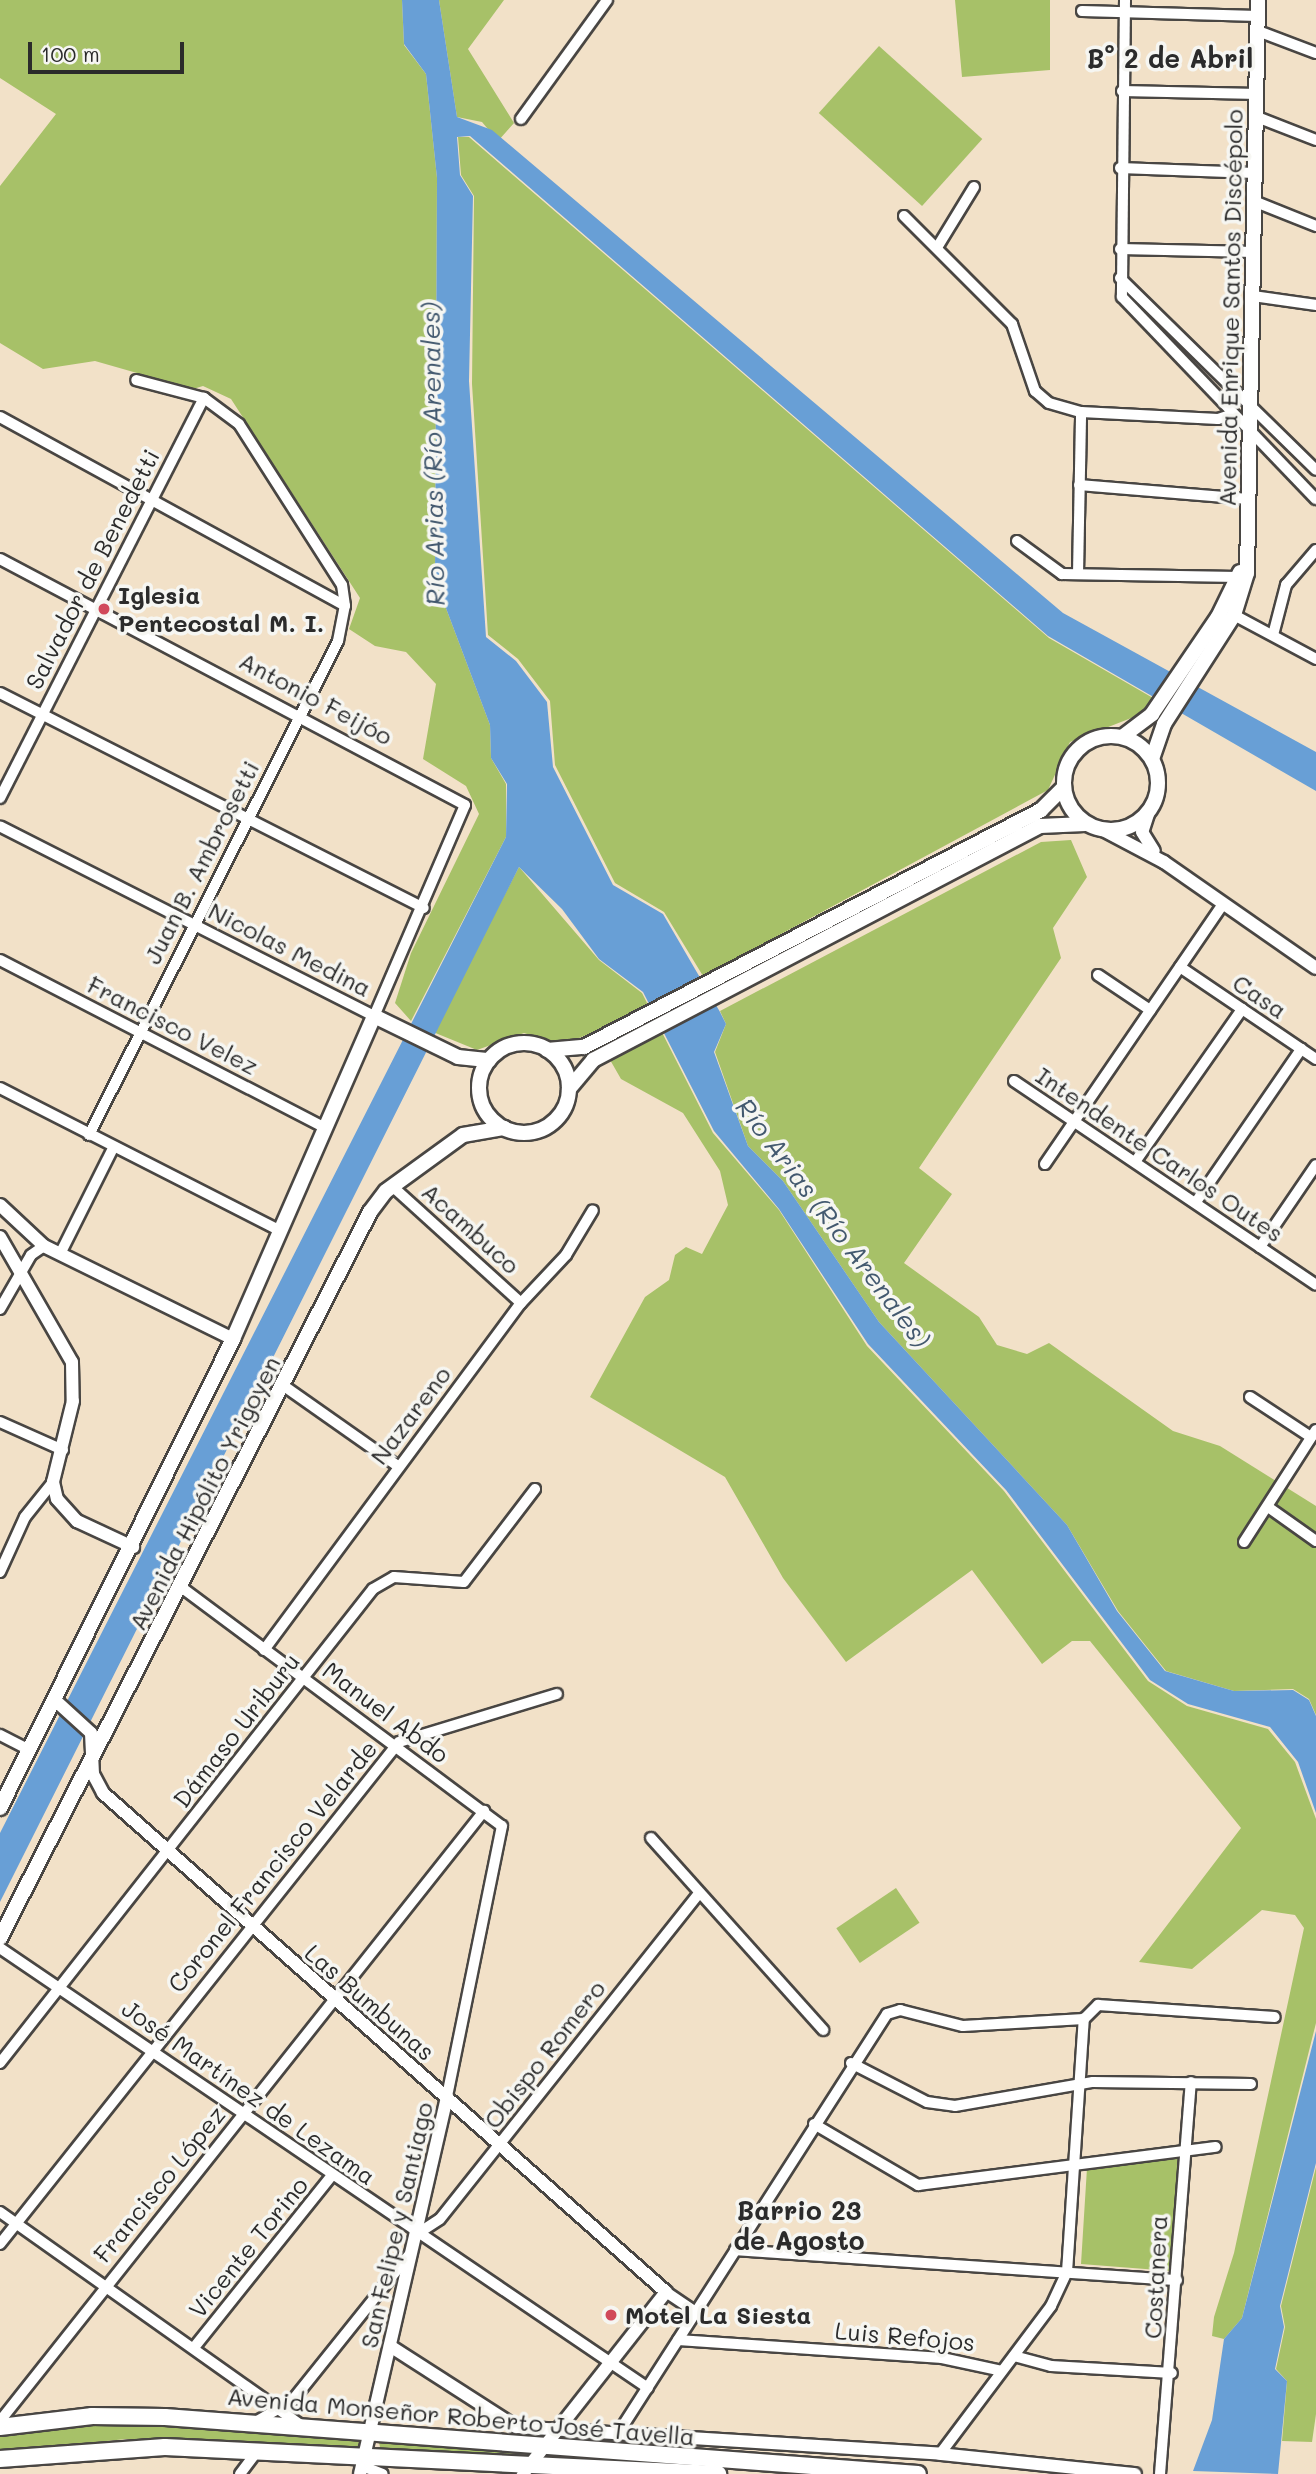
<!DOCTYPE html>
<meta charset="utf-8">
<style>
body{margin:0}
#map{position:relative;width:1316px;height:2474px;overflow:hidden;background:#f2e1c8;font-family:Mali,sans-serif}
div>[style]{position:absolute}
[style*='--x']{left:calc(var(--x)*1px);top:calc(var(--y)*1px);width:calc(var(--w)*1px);rotate:calc(var(--a)*1deg)}
.green>*{inset:0;background:#a7c168;transform-origin:0 0}
.water>*{inset:0;background:#689fd6}
.roads{filter:drop-shadow(2px 0 #494643) drop-shadow(-2px 0 #494643) drop-shadow(0 2px #494643) drop-shadow(0 -2px #494643)}
.minor>*{height:10px;margin:-5px;padding:0 5px;transform-origin:5px;border-radius:5px;background:#fff}
.tertiary>*{height:12px;margin:-6px;padding:0 6px;transform-origin:6px;border-radius:6px;background:#fff}
.secondary>*{height:14px;margin:-7px;padding:0 7px;transform-origin:7px;border-radius:7px;background:#fff}
.secondary>.ring{margin:-7px;padding:0;box-sizing:content-box;background:none;border:14px solid #fff;border-radius:50%}
.trunk>*{height:16px;margin:-8px;padding:0 8px;transform-origin:8px;border-radius:8px;background:#fff}
.dots>*{width:19px;height:19px;translate:-50% -50%;box-sizing:border-box;border:4px solid #f6f6f2;border-radius:50%}
span{translate:-50% -50%;white-space:nowrap;text-align:center;line-height:1.15;-webkit-text-stroke:7px #f6f6f2;paint-order:stroke}
.street-label{font-size:24px;color:#2b2b2b}
.poi-label{font-size:24px;color:#2b2b2b;font-weight:700}
.left{translate:0 -50%;text-align:left}
.neighbourhood-label{font-size:26px;color:#2b2b2b;font-weight:700}
.water-label{font-size:26px;color:#43596f;font-style:italic}
.scale{position:absolute;left:28px;top:42px;width:156px;height:32px;box-sizing:border-box;border:4px solid #2b2b2b;border-top:0;padding-left:9px;font-size:21px;line-height:24px;white-space:nowrap;color:#2b2b2b;-webkit-text-stroke:5px #f6f6f2;paint-order:stroke}
</style>
<div id="map">
<div class="green">
<i style="clip-path:polygon(0 0,402px 0,404px 45px,426px 74px,437px 178px,435px 579px,490px 725px,491px 758px,506px 784px,506px 837px,411px 1021px,395px 1003px,411px 953px,479px 814px,466px 786px,423px 759px,436px 684px,406px 652px,375px 646px,349px 629px,360px 598px,231px 399px,203px 386px,193px 389px,95px 361px,43px 369px,0 343px,0 186px,56px 114px,0 78px)"></i>
<i style="clip-path:polygon(439px 0,504px 0,468px 49px,514px 123px,498px 141px,482px 122px,457px 117px)"></i>
<i style="clip-path:polygon(955px 0,1050px 0,1050px 70px,962px 77px)"></i>
<i style="left:879px;top:46px;width:139px;height:90px;rotate:42deg"></i>
<i style="clip-path:polygon(458px 137px,469px 137px,1049px 638px,1153px 698px,1144px 713px,1070px 742px,1048px 790px,703px 976px,664px 912px,615px 883px,555px 765px,550px 701px,518px 659px,488px 635px,472px 384px,474px 196px,461px 175px)"></i>
<i style="clip-path:polygon(1071px 840px,1087px 877px,1053px 928px,1061px 958px,919px 1168px,952px 1194px,904px 1263px,979px 1317px,997px 1345px,1027px 1354px,1049px 1343px,1173px 1431px,1220px 1446px,1316px 1506px,1316px 1715px,1309px 1699px,1293px 1689px,1234px 1691px,1166px 1671px,1118px 1611px,1067px 1525px,879px 1322px,783px 1181px,748px 1146px,715px 1052px,726px 1024px,720px 1011px,1041px 842px)"></i>
<i style="clip-path:polygon(519px 867px,599px 960px,642px 993px,713px 1133px,779px 1210px,867px 1346px,1004px 1491px,1148px 1681px,1187px 1706px,1268px 1729px,1295px 1762px,1316px 1819px,1316px 2023px,1242px 2318px,1224px 2339px,1212px 2336px,1214px 2317px,1234px 2253px,1304px 1928px,1295px 1915px,1262px 1910px,1192px 1969px,1139px 1962px,1241px 1828px,1090px 1641px,1072px 1641px,1042px 1664px,972px 1570px,846px 1662px,783px 1578px,725px 1477px,590px 1397px,645px 1297px,669px 1280px,675px 1255px,686px 1247px,702px 1254px,728px 1205px,720px 1171px,683px 1113px,621px 1079px,594px 1032px,561px 1045px,524px 1033px,477px 1050px,433px 1032px)"></i>
<i style="left:896px;top:1888px;width:42px;height:72px;rotate:56deg"></i>
<i style="clip-path:polygon(1179px 2157px,1171px 2271px,1081px 2264px,1087px 2168px)"></i>
<i style="clip-path:polygon(1316px 2167px,1316px 2414px,1312px 2442px,1282px 2441px,1287px 2381px,1276px 2369px,1285px 2327px,1281px 2306px)"></i>
<i style="clip-path:polygon(100px 2423px,357px 2435px,364px 2440px,359px 2453px,126px 2439px,0 2452px,0 2434px)"></i>
<i style="clip-path:polygon(379px 2442px,526px 2452px,528px 2454px,381px 2453px)"></i>
</div>
<div class="water">
<i style="clip-path:polygon(402px 0,439px 0,457px 117px,492px 130px,1063px 613px,1316px 752px,1316px 791px,1048px 636px,470px 136px,457px 137px,460px 175px,473px 196px,469px 381px,486px 637px,516px 661px,547px 702px,553px 767px,613px 885px,663px 914px,720px 1012px,726px 1024px,714px 1052px,748px 1146px,783px 1181px,879px 1322px,1067px 1525px,1117px 1611px,1165px 1671px,1234px 1691px,1293px 1690px,1309px 1700px,1316px 1716px,1316px 1813px,1298px 1762px,1270px 1727px,1188px 1704px,1150px 1680px,1006px 1490px,868px 1344px,779px 1209px,714px 1131px,643px 992px,599px 959px,562px 909px,519px 867px,0 1902px,0 1833px,506px 837px,507px 784px,491px 758px,490px 725px,435px 579px,437px 178px,426px 74px,404px 44px)"></i>
<i style="clip-path:polygon(1316px 2031px,1316px 2163px,1280px 2306px,1284px 2327px,1275px 2369px,1287px 2381px,1278px 2474px,1193px 2471px,1212px 2420px,1224px 2339px,1242px 2318px)"></i>
</div>
<div class="roads">
<div class="minor">
<i style="--x:1125;--y:0;--w:297;--a:90.6"></i>
<i style="--x:1122;--y:297;--w:280;--a:46.2"></i>
<i style="--x:1082;--y:11;--w:176;--a:1.6"></i>
<i style="--x:1258;--y:31;--w:62;--a:20.8"></i>
<i style="--x:1122;--y:91;--w:136;--a:1.3"></i>
<i style="--x:1257;--y:117;--w:63;--a:21.3"></i>
<i style="--x:521;--y:119;--w:147;--a:-54.1"></i>
<i style="--x:1120;--y:168;--w:135;--a:2.1"></i>
<i style="--x:1256;--y:202;--w:65;--a:21.8"></i>
<i style="--x:904;--y:216;--w:153;--a:45"></i>
<i style="--x:1012;--y:324;--w:71;--a:71.1"></i>
<i style="--x:1035;--y:391;--w:18;--a:41"></i>
<i style="--x:1049;--y:403;--w:33;--a:16"></i>
<i style="--x:1081;--y:412;--w:137;--a:2.9"></i>
<i style="--x:1218;--y:419;--w:16;--a:-18"></i>
<i style="--x:938;--y:246;--w:69;--a:-58.6"></i>
<i style="--x:1120;--y:249;--w:134;--a:1.3"></i>
<i style="--x:1120;--y:278;--w:274;--a:44.4"></i>
<i style="--x:1253;--y:296;--w:64;--a:8.1"></i>
<i style="--x:0;--y:417;--w:393;--a:28.7"></i>
<i style="--x:1079;--y:485;--w:170;--a:4.7"></i>
<i style="--x:1017;--y:541;--w:56;--a:36.3"></i>
<i style="--x:1062;--y:574;--w:176;--a:1"></i>
<i style="--x:0;--y:559;--w:526;--a:27.88"></i>
<i style="--x:465;--y:805;--w:230;--a:113.3"></i>
<i style="--x:374;--y:1016;--w:419;--a:-153.1"></i>
<i style="--x:1078;--y:574;--w:162;--a:-88.9"></i>
<i style="--x:1234;--y:615;--w:93;--a:28.2"></i>
<i style="--x:1273;--y:635;--w:52;--a:-75.4"></i>
<i style="--x:1286;--y:585;--w:46;--a:-49.4"></i>
<i style="--x:0;--y:693;--w:475;--a:26.9"></i>
<i style="--x:0;--y:798;--w:449;--a:-63"></i>
<i style="--x:0;--y:960;--w:367;--a:27.3"></i>
<i style="--x:1180;--y:967;--w:164;--a:34.1"></i>
<i style="--x:1098;--y:975;--w:63;--a:33.9"></i>
<i style="--x:1014;--y:1081;--w:364;--a:34"></i>
<i style="--x:0;--y:1088;--w:315;--a:27"></i>
<i style="--x:89;--y:1135;--w:553;--a:-63.25"></i>
<i style="--x:338;--y:641;--w:36;--a:-79"></i>
<i style="--x:345;--y:606;--w:21;--a:-98"></i>
<i style="--x:342;--y:585;--w:191;--a:-122.6"></i>
<i style="--x:239;--y:424;--w:44;--a:-143.4"></i>
<i style="--x:204;--y:398;--w:70;--a:-165.2"></i>
<i style="--x:1135;--y:1162;--w:187;--a:-55"></i>
<i style="--x:1045;--y:1164;--w:315;--a:-55.6"></i>
<i style="--x:392;--y:1186;--w:174;--a:42.2"></i>
<i style="--x:1196;--y:1202;--w:186;--a:-55.5"></i>
<i style="--x:1260;--y:1247;--w:99;--a:-55.7"></i>
<i style="--x:60;--y:1254;--w:119;--a:-63.4"></i>
<i style="--x:0;--y:1309;--w:62;--a:-60.1"></i>
<i style="--x:31;--y:1255;--w:16;--a:-35"></i>
<i style="--x:284;--y:1386;--w:139;--a:35.1"></i>
<i style="--x:1250;--y:1397;--w:73;--a:33.3"></i>
<i style="--x:0;--y:1422;--w:69;--a:24"></i>
<i style="--x:1268;--y:1507;--w:59;--a:35.3"></i>
<i style="--x:1244;--y:1542;--w:133;--a:-57.3"></i>
<i style="--x:0;--y:1572;--w:60;--a:-65.6"></i>
<i style="--x:25;--y:1517;--w:45;--a:-51.3"></i>
<i style="--x:181;--y:1587;--w:400;--a:36.7"></i>
<i style="--x:502;--y:1826;--w:277;--a:101.5"></i>
<i style="--x:264;--y:1650;--w:432;--a:-53.5"></i>
<i style="--x:521;--y:1303;--w:66;--a:-46.8"></i>
<i style="--x:566;--y:1255;--w:52;--a:-59"></i>
<i style="--x:0;--y:1735;--w:33;--a:27"></i>
<i style="--x:651;--y:1838;--w:258;--a:48.1"></i>
<i style="--x:0;--y:1948;--w:783;--a:34.18"></i>
<i style="--x:0;--y:2063;--w:603;--a:-51.8"></i>
<i style="--x:373;--y:1589;--w:24;--a:-30"></i>
<i style="--x:394;--y:1577;--w:70;--a:4.1"></i>
<i style="--x:464;--y:1582;--w:117;--a:-52.6"></i>
<i style="--x:851;--y:2063;--w:85;--a:27.2"></i>
<i style="--x:927;--y:2102;--w:28;--a:8"></i>
<i style="--x:955;--y:2106;--w:140;--a:-9.9"></i>
<i style="--x:1093;--y:2082;--w:158;--a:0.7"></i>
<i style="--x:814;--y:2124;--w:121;--a:30.4"></i>
<i style="--x:918;--y:2185;--w:300;--a:-7.3"></i>
<i style="--x:0;--y:2212;--w:370;--a:35.3"></i>
<i style="--x:417;--y:2234;--w:27;--a:-33"></i>
<i style="--x:440;--y:2219;--w:416;--a:-51.5"></i>
<i style="--x:0;--y:2244;--w:641;--a:-51.52"></i>
<i style="--x:399;--y:1742;--w:165;--a:-16.9"></i>
<i style="--x:735;--y:2250;--w:443;--a:3.9"></i>
<i style="--x:666;--y:2292;--w:36;--a:34"></i>
<i style="--x:678;--y:2340;--w:265;--a:3.9"></i>
<i style="--x:942;--y:2358;--w:61;--a:12.2"></i>
<i style="--x:196;--y:2345;--w:218;--a:-51.3"></i>
<i style="--x:1014;--y:2356;--w:38;--a:15"></i>
<i style="--x:1051;--y:2366;--w:121;--a:3.3"></i>
<i style="--x:0;--y:2421;--w:779;--a:-51.57"></i>
<i style="--x:257;--y:2421;--w:40;--a:-29.7"></i>
<i style="--x:292;--y:2401;--w:186;--a:-51.3"></i>
<i style="--x:617;--y:2435;--w:500;--a:-57.33"></i>
<i style="--x:887;--y:2014;--w:14;--a:-17"></i>
<i style="--x:900;--y:2010;--w:65;--a:14.3"></i>
<i style="--x:963;--y:2026;--w:121;--a:-3.3"></i>
<i style="--x:1084;--y:2019;--w:20;--a:-45"></i>
<i style="--x:1098;--y:2005;--w:177;--a:3.9"></i>
<i style="--x:940;--y:2454;--w:185;--a:-53.1"></i>
<i style="--x:1051;--y:2306;--w:38;--a:-65"></i>
<i style="--x:1067;--y:2272;--w:254;--a:-86.2"></i>
<i style="--x:362;--y:2466;--w:22;--a:21"></i>
<i style="--x:240;--y:2474;--w:26;--a:-53"></i>
<i style="--x:1160;--y:2474;--w:393;--a:-85.5"></i>
</div>
<div class="tertiary">
<i style="--x:1150;--y:808;--w:25;--a:108"></i>
<i style="--x:1142;--y:832;--w:22;--a:58"></i>
<i style="--x:1103;--y:830;--w:69;--a:27.7"></i>
<i style="--x:1164;--y:862;--w:185;--a:34.9"></i>
<i style="--x:0;--y:1205;--w:60;--a:43"></i>
<i style="--x:44;--y:1246;--w:211;--a:26.2"></i>
<i style="--x:0;--y:1237;--w:144;--a:60.1"></i>
<i style="--x:72;--y:1362;--w:39;--a:89"></i>
<i style="--x:73;--y:1401;--w:83;--a:103.9"></i>
<i style="--x:53;--y:1482;--w:17;--a:77"></i>
<i style="--x:57;--y:1499;--w:30;--a:48"></i>
<i style="--x:77;--y:1521;--w:62;--a:24.9"></i>
<i style="--x:56;--y:1701;--w:47;--a:42.4"></i>
<i style="--x:91;--y:1733;--w:41;--a:87.2"></i>
<i style="--x:93;--y:1774;--w:21;--a:62"></i>
<i style="--x:103;--y:1793;--w:752;--a:41.55"></i>
<i style="--x:666;--y:2292;--w:231;--a:128.2"></i>
<i style="--x:390;--y:2346;--w:150;--a:32.7"></i>
<i style="--x:516;--y:2427;--w:425;--a:3.6"></i>
<i style="--x:940;--y:2454;--w:196;--a:5.9"></i>
<i style="--x:360;--y:2474;--w:387;--a:-77"></i>
</div>
<div class="secondary">
<i class="ring" style="left:1064px;top:736px;width:80px;height:80px"></i>
<i style="--x:1122;--y:737;--w:38;--a:-37"></i>
<i style="--x:1152;--y:714;--w:117;--a:-55.8"></i>
<i style="--x:1218;--y:617;--w:50;--a:-63.9"></i>
<i style="--x:1152;--y:759;--w:37;--a:-71"></i>
<i style="--x:1164;--y:724;--w:130;--a:-57.3"></i>
<i style="--x:1234;--y:615;--w:44;--a:-72.8"></i>
<i style="--x:1247;--y:573;--w:573;--a:-88.9"></i>
<i class="ring" style="left:479px;top:1043px;width:76px;height:76px"></i>
<i style="--x:547;--y:1050;--w:37;--a:-5"></i>
<i style="--x:584;--y:1047;--w:515;--a:-27.41"></i>
<i style="--x:1041;--y:810;--w:30;--a:-45"></i>
<i style="--x:569;--y:1089;--w:38;--a:-50"></i>
<i style="--x:593;--y:1060;--w:505;--a:-27.63"></i>
<i style="--x:1040;--y:826;--w:45;--a:-2.5"></i>
<i style="--x:0;--y:1808;--w:524;--a:-63.58"></i>
<i style="--x:233;--y:1339;--w:352;--a:-66.4"></i>
<i style="--x:374;--y:1016;--w:93;--a:26"></i>
<i style="--x:458;--y:1057;--w:31;--a:6"></i>
<i style="--x:0;--y:1938;--w:815;--a:-62.99"></i>
<i style="--x:370;--y:1212;--w:26;--a:-53"></i>
<i style="--x:386;--y:1191;--w:95;--a:-36"></i>
<i style="--x:463;--y:1135;--w:42;--a:-9.7"></i>
</div>
<div class="trunk">
<i style="--x:0;--y:2427;--w:93;--a:-6.8"></i>
<i style="--x:92;--y:2416;--w:73;--a:0.8"></i>
<i style="--x:165;--y:2417;--w:755;--a:4.33"></i>
<i style="--x:0;--y:2459;--w:165;--a:-4.2"></i>
<i style="--x:165;--y:2447;--w:554;--a:2.8"></i>
</div>
</div>
<div class="dots">
<i style="left:104px;top:609px;background:#d1495b"></i>
<i style="left:611px;top:2315px;background:#d1495b"></i>
</div>
<div class="street-label">
<span style="left:1230px;top:308px;rotate:-89deg">Avenida Enrique Santos Discépolo</span>
<span style="left:92px;top:569px;rotate:-63deg">Salvador de Benedetti</span>
<span style="left:316px;top:698px;rotate:28deg">Antonio Feijóo</span>
<span style="left:201px;top:862px;rotate:-63deg">Juan B. Ambrosetti</span>
<span style="left:290px;top:949px;rotate:27deg">Nicolas Medina</span>
<span style="left:1260px;top:996px;rotate:34deg">Casa</span>
<span style="left:173px;top:1025px;rotate:27deg">Francisco Velez</span>
<span style="left:1160px;top:1154px;rotate:34deg">Intendente Carlos Outes</span>
<span style="left:471px;top:1228px;rotate:42deg">Acambuco</span>
<span style="left:410px;top:1415px;rotate:-53deg">Nazareno</span>
<span style="left:204px;top:1493px;rotate:-63deg">Avenida Hipólito Yrigoyen</span>
<span style="left:386px;top:1712px;rotate:37deg">Manuel Abdo</span>
<span style="left:236px;top:1730px;rotate:-52deg">Dámaso Uriburu</span>
<span style="left:272px;top:1866px;rotate:-51deg">Coronel Francisco Velarde</span>
<span style="left:370px;top:2002px;rotate:41deg">Las Bumbunas</span>
<span style="left:544px;top:2054px;rotate:-52deg">Obispo Romero</span>
<span style="left:249px;top:2092px;rotate:35deg">José Martínez de Lezama</span>
<span style="left:159px;top:2184px;rotate:-51deg">Francisco López</span>
<span style="left:396px;top:2225px;rotate:-77deg">San Felipe y Santiago</span>
<span style="left:248px;top:2247px;rotate:-51deg">Vicente Torino</span>
<span style="left:1155px;top:2277px;rotate:-87deg">Costanera</span>
<span style="left:905px;top:2336px;rotate:5deg">Luis Refojos</span>
<span style="left:461px;top:2416px;rotate:5deg">Avenida Monseñor Roberto José Tavella</span>
</div>
<div class="poi-label">
<span class="left" style="left:118px;top:609px">Iglesia<br>Pentecostal M. I.</span>
<span class="left" style="left:625px;top:2315px">Motel La Siesta</span>
</div>
<div class="neighbourhood-label">
<span style="left:1170px;top:59px">B° 2 de Abril</span>
<span style="left:799px;top:2226px">Barrio 23<br>de Agosto</span>
</div>
<div class="water-label">
<span style="left:433px;top:454px;rotate:-91deg">Río Arias (Río Arenales)</span>
<span style="left:833px;top:1223px;rotate:53deg">Río Arias (Río Arenales)</span>
</div>
<div class="scale">100 m</div>
</div>
